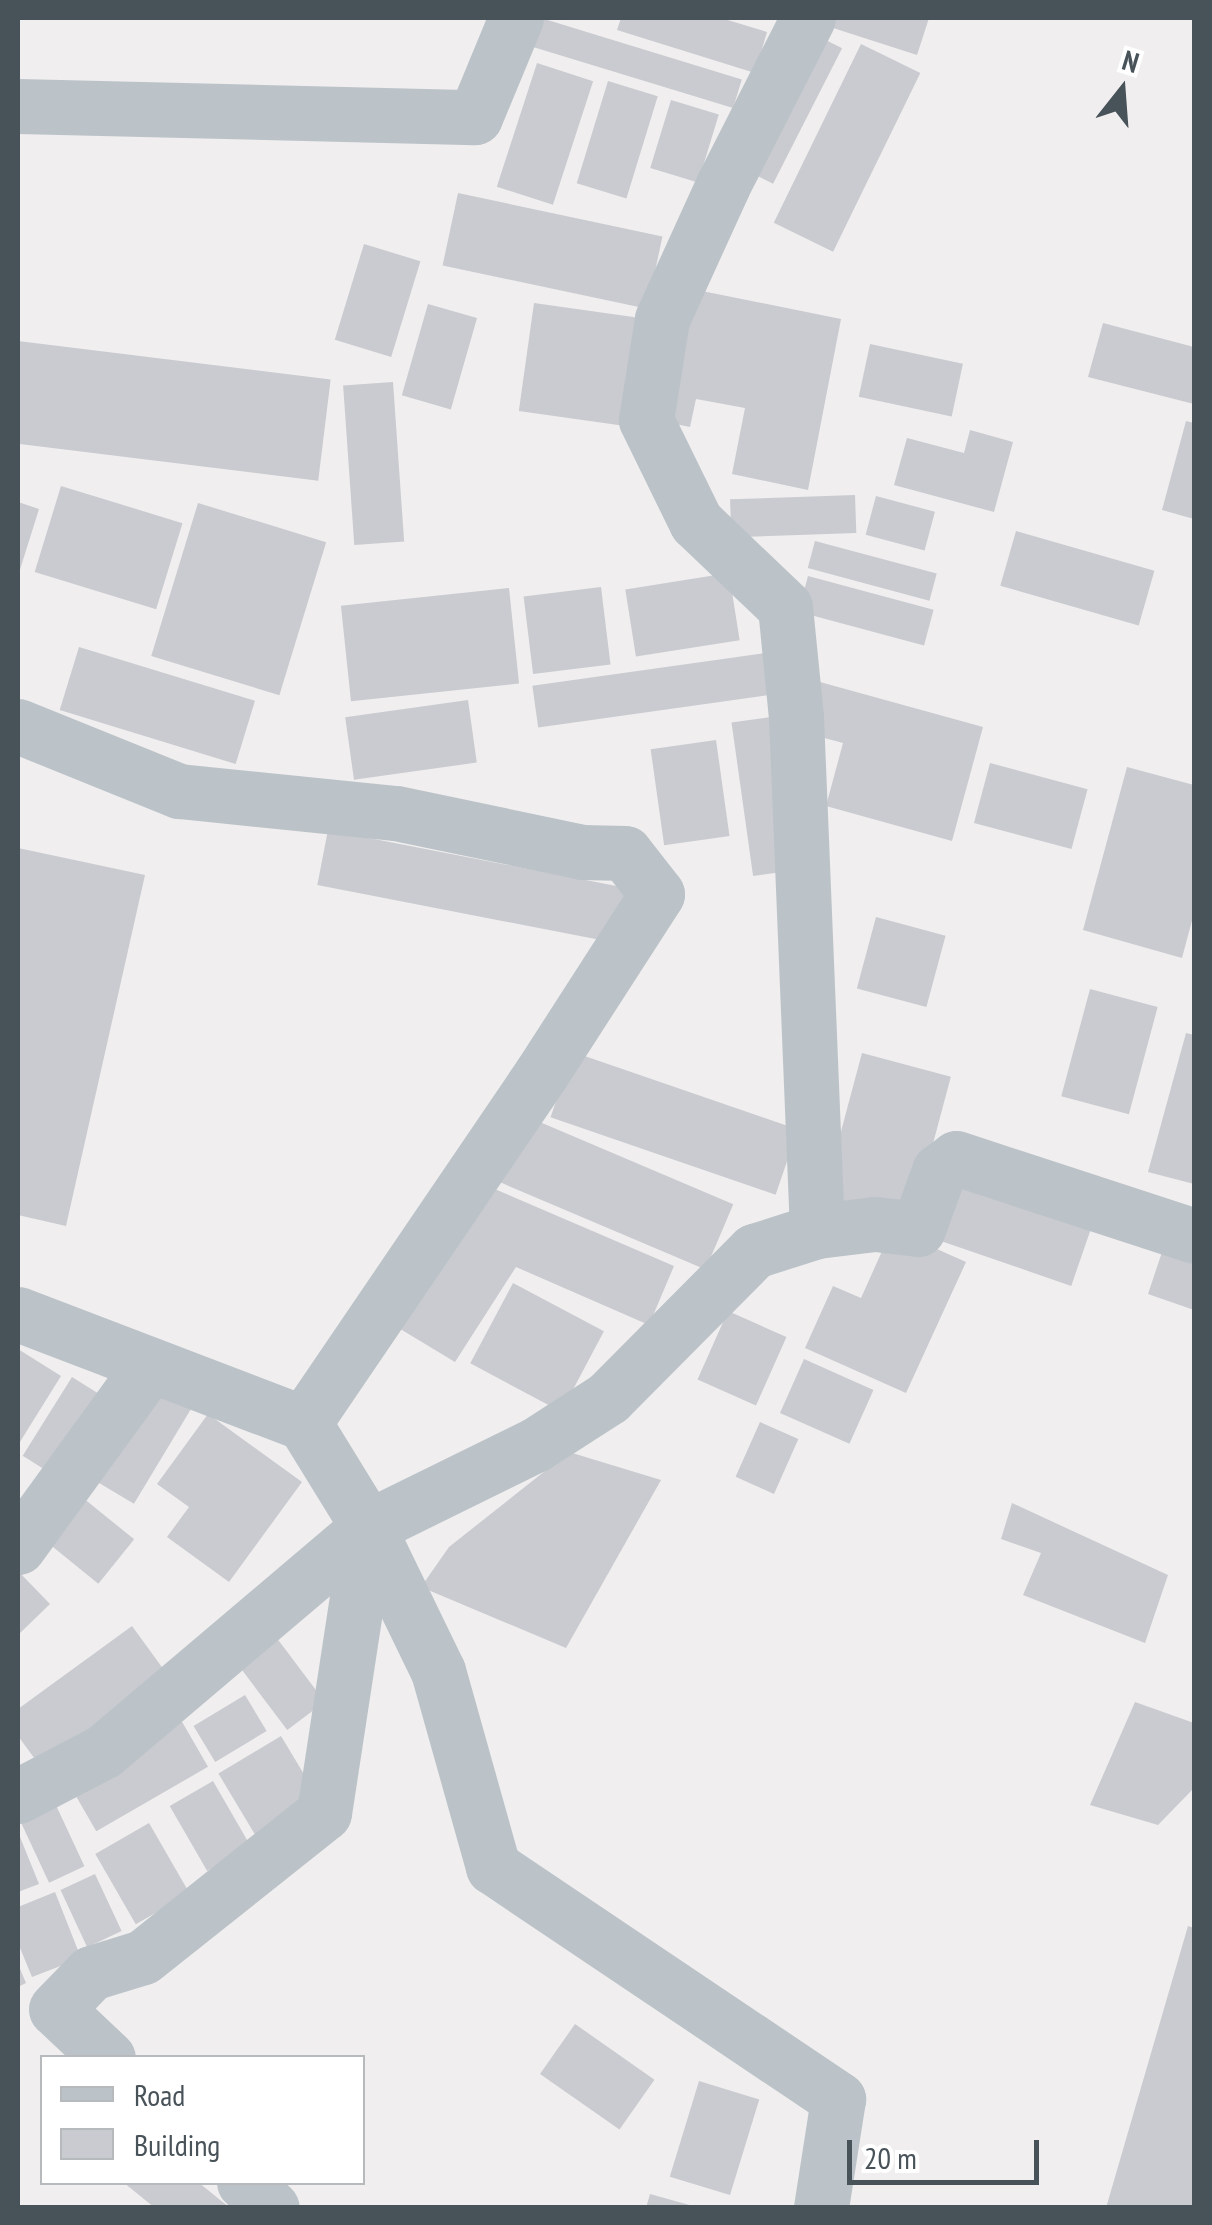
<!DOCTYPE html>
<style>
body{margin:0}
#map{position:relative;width:1212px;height:2225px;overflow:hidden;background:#f0eeee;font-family:"PT Sans Narrow",sans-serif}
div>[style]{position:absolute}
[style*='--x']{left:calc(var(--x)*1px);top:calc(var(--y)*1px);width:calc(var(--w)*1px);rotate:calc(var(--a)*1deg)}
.building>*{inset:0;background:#c9cbd0;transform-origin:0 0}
.minor>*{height:55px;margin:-27.5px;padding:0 27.5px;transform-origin:27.5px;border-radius:27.5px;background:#bbc3c9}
span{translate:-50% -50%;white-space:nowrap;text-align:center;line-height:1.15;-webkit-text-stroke:10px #fff;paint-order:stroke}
.frame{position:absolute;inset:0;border:20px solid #485259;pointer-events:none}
.legend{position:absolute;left:40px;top:2055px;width:325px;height:130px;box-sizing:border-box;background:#fff;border:2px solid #b6babd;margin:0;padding:12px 18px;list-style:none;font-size:30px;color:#485259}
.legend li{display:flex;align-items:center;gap:20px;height:50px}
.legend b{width:50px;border:2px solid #b6babd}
.north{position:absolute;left:1072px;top:40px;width:100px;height:100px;-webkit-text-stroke:8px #fff;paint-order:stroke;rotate:17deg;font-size:28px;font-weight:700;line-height:40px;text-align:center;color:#485259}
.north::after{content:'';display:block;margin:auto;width:35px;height:45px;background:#485259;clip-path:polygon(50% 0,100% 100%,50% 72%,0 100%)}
.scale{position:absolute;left:847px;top:2140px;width:192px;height:45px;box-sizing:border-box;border:5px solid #485259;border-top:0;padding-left:12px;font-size:30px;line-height:35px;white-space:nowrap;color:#485259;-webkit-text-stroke:8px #fff;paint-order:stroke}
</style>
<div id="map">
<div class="building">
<i style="left:541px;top:18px;width:210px;height:30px;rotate:17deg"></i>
<i style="clip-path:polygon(621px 18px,721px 18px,767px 32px,755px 73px,617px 30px)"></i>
<i style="clip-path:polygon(830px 18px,929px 18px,917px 55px,827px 26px)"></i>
<i style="left:810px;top:32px;width:36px;height:152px;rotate:27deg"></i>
<i style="left:861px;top:44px;width:66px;height:199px;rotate:26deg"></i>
<i style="left:537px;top:63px;width:59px;height:130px;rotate:18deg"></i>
<i style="left:608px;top:81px;width:52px;height:107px;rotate:17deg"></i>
<i style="left:671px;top:100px;width:50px;height:71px;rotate:17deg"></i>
<i style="left:458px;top:193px;width:209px;height:74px;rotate:12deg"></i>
<i style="left:364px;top:244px;width:59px;height:100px;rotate:17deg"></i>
<i style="clip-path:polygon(682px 287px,841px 319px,808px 490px,732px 474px,745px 408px,696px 399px,690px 427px,656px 420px)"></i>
<i style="left:534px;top:303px;width:111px;height:109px;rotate:8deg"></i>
<i style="left:428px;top:304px;width:51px;height:95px;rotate:16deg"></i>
<i style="clip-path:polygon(1103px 323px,1194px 347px,1194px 404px,1088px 377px)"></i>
<i style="left:18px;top:341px;width:315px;height:102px;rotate:7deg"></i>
<i style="left:870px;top:344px;width:95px;height:54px;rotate:12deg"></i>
<i style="left:393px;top:382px;width:160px;height:50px;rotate:86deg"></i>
<i style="clip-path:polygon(1186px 421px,1194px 423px,1194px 519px,1162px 510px)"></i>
<i style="clip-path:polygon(970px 430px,1013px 442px,994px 512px,894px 485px,907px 438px,964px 453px)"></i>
<i style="left:61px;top:486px;width:127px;height:90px;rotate:17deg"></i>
<i style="left:855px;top:495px;width:38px;height:125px;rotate:88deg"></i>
<i style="left:876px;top:496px;width:61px;height:40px;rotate:15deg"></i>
<i style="clip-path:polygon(18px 502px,39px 509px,18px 576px)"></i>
<i style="left:198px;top:503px;width:134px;height:160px;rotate:17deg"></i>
<i style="left:1016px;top:531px;width:144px;height:57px;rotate:16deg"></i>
<i style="left:815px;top:541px;width:126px;height:28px;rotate:15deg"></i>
<i style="left:729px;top:573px;width:68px;height:105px;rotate:81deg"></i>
<i style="left:808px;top:576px;width:130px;height:37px;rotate:15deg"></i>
<i style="left:601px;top:587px;width:78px;height:78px;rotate:83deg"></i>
<i style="left:509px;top:588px;width:96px;height:169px;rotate:84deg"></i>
<i style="left:79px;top:647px;width:184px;height:66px;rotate:17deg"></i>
<i style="left:773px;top:652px;width:42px;height:243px;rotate:82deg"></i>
<i style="clip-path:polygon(820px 682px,983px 727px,952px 841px,826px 806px,843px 743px,806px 733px)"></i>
<i style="left:468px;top:700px;width:63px;height:124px;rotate:82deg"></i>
<i style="left:785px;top:715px;width:155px;height:54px;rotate:82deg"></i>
<i style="left:716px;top:740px;width:97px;height:66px;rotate:82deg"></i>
<i style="left:990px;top:763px;width:101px;height:62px;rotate:15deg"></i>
<i style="clip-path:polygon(1127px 767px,1194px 785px,1194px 913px,1182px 958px,1083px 930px)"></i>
<i style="left:328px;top:830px;width:307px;height:56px;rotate:11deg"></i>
<i style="clip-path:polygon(18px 848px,145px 875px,66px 1226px,18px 1215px)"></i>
<i style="left:876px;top:917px;width:72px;height:74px;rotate:15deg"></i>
<i style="left:1090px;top:989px;width:70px;height:111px;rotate:15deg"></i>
<i style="clip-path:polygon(1186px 1033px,1194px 1035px,1194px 1184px,1148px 1172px)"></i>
<i style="left:573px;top:1052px;width:238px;height:69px;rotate:19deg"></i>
<i style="left:862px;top:1053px;width:92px;height:150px;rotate:15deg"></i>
<i style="left:528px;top:1117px;width:223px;height:71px;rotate:23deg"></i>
<i style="left:948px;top:1180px;width:151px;height:60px;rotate:19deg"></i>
<i style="clip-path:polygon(483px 1184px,674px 1266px,649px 1325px,516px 1267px,455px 1362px,392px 1324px)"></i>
<i style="clip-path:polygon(892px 1229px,966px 1262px,906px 1393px,805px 1348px,833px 1286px,861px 1298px)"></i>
<i style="clip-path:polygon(1164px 1246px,1194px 1256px,1194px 1310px,1148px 1294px)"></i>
<i style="left:513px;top:1283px;width:103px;height:91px;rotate:28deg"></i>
<i style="left:728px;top:1311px;width:64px;height:75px;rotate:24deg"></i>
<i style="clip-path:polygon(18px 1349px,61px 1376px,18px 1445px)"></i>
<i style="left:804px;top:1359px;width:76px;height:59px;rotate:24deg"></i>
<i style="left:72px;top:1377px;width:39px;height:93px;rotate:32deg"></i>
<i style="left:157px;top:1380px;width:44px;height:118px;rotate:31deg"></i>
<i style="clip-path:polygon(208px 1414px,302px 1482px,229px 1582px,167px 1537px,189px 1507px,157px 1484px)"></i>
<i style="left:760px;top:1422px;width:42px;height:60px;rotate:24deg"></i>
<i style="clip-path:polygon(569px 1452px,661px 1480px,566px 1648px,421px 1587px,449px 1547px)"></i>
<i style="left:72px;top:1489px;width:80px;height:57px;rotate:39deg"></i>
<i style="clip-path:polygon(1012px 1503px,1168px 1575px,1145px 1643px,1023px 1595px,1041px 1553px,1001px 1539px)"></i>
<i style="clip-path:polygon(20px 1573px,50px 1604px,18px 1635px,18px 1575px)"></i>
<i style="clip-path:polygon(132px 1626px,172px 1681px,46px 1774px,18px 1736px,18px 1709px)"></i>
<i style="left:276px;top:1637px;width:81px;height:47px;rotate:53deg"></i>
<i style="left:245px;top:1695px;width:42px;height:60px;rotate:59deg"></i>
<i style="clip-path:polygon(1135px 1702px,1194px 1723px,1194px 1788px,1158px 1825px,1090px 1805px)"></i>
<i style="left:181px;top:1720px;width:54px;height:129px;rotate:60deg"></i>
<i style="left:281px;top:1736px;width:74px;height:73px;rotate:59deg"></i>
<i style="left:213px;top:1781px;width:75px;height:50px;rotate:60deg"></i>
<i style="left:54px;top:1801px;width:72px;height:39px;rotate:65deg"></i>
<i style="left:149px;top:1823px;width:81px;height:62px;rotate:60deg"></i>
<i style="clip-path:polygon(18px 1832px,39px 1884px,18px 1892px)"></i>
<i style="left:95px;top:1874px;width:63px;height:38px;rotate:65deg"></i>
<i style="clip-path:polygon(55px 1892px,81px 1958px,32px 1977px,18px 1943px,18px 1907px)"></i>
<i style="clip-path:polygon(1188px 1926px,1194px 1928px,1194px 2208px,1106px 2208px)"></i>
<i style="clip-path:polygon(18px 1964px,26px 1983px,18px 1987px)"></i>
<i style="left:575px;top:2024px;width:97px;height:61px;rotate:35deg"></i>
<i style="left:699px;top:2081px;width:63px;height:100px;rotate:17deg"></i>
<i style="clip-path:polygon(123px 2182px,198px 2182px,230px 2208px,155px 2208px)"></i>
<i style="clip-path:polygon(650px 2194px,693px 2206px,693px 2208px,646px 2208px)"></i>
</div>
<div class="minor">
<i style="--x:808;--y:18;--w:187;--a:117"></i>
<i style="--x:723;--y:185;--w:147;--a:114.5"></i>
<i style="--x:662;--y:319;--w:102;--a:99"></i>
<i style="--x:646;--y:420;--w:114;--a:63.9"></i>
<i style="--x:696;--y:522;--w:123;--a:43.7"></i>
<i style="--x:785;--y:607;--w:111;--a:84.3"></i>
<i style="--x:796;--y:717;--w:514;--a:87.66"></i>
<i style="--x:18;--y:106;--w:457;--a:1.4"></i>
<i style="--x:475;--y:117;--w:107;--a:-67.5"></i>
<i style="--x:18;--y:726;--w:174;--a:22"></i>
<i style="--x:179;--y:791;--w:218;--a:5.8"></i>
<i style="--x:396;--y:813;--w:190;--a:11.8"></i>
<i style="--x:582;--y:852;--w:43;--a:1.3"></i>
<i style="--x:625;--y:853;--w:52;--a:52"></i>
<i style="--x:657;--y:894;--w:214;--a:122.8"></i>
<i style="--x:541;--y:1074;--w:422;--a:124.2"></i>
<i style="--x:304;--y:1423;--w:122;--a:58.4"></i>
<i style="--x:368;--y:1527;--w:160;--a:64.1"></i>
<i style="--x:438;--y:1671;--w:204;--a:74.3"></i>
<i style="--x:493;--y:1867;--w:416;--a:33.9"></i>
<i style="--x:838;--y:2099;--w:110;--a:98.9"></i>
<i style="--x:18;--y:1314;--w:306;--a:20.9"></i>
<i style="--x:18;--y:1547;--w:225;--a:-54"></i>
<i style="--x:18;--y:1796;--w:97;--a:-27.6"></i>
<i style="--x:104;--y:1751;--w:346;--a:-40.3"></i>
<i style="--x:108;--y:2058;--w:71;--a:-136.7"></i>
<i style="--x:56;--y:2009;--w:50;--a:-45.8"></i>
<i style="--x:91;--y:1973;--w:54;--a:-17.1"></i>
<i style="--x:143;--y:1957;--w:231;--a:-38.5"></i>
<i style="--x:324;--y:1813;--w:289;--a:-81.3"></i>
<i style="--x:368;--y:1527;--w:186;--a:-26.2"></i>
<i style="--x:535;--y:1445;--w:87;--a:-32.8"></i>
<i style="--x:608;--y:1398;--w:207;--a:-45.2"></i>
<i style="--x:754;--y:1251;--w:66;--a:-17.6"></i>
<i style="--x:817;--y:1231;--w:58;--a:-6.9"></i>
<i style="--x:875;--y:1224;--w:43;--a:6.6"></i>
<i style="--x:918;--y:1229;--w:62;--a:-70.1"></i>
<i style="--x:939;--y:1171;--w:21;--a:-37"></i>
<i style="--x:956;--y:1158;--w:250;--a:18.1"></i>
<i style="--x:244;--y:2182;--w:38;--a:43"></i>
</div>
<div class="frame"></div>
<ul class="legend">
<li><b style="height:12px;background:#bbc3c9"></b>Road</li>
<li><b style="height:28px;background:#c9cbd0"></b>Building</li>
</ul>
<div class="north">N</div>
<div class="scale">20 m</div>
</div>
